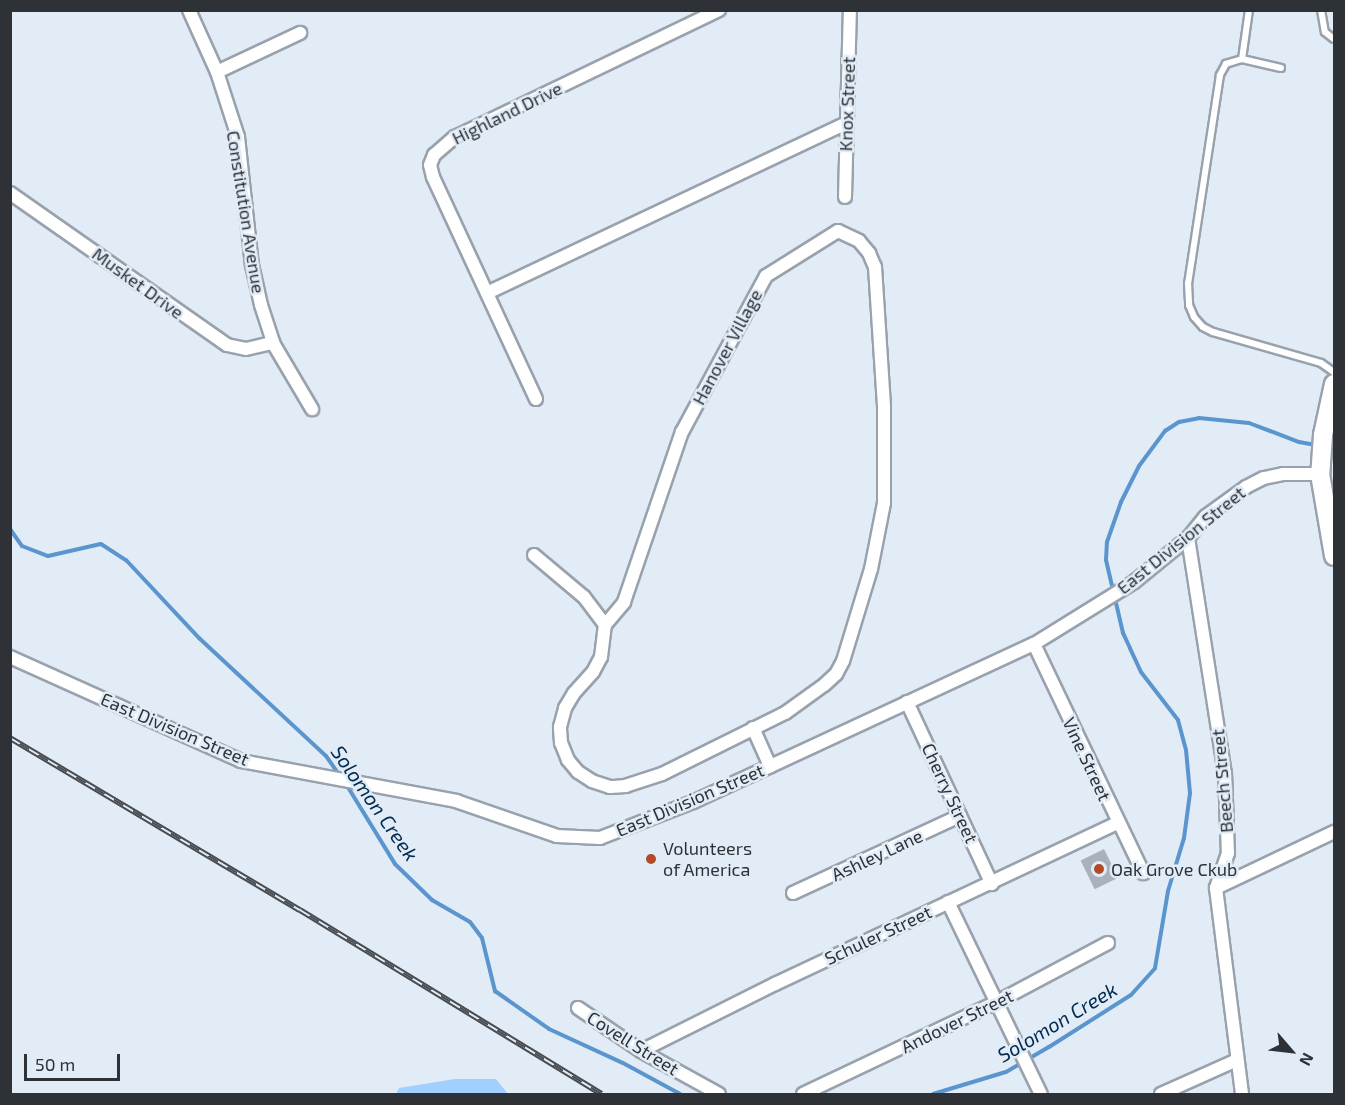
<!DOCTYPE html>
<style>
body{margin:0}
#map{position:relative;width:1345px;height:1105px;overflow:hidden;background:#e2ecf7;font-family:"Exo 2",sans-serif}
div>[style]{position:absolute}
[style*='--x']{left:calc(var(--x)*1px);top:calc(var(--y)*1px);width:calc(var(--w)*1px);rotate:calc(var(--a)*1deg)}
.green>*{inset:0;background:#a1cffe}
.stream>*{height:4px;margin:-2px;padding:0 2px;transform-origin:2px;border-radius:2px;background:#5b95ce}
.building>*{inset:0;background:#a8b2bc;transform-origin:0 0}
.roads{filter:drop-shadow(2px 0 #99a2ac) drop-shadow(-2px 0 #99a2ac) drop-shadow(0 2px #99a2ac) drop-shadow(0 -2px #99a2ac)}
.lane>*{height:6px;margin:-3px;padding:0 3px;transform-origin:3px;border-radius:3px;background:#fff}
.street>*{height:12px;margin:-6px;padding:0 6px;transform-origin:6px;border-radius:6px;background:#fff}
.secondary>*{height:18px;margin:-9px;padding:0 9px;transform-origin:9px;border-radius:9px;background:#fff}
.rail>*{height:6px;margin-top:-3px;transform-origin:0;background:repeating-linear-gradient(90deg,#e2ecf7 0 11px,#484c51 0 22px);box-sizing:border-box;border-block:2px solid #484c51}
.dots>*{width:16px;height:16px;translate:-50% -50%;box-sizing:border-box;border:3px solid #e2ecf7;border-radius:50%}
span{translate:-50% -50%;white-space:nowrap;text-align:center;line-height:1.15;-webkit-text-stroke:5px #e2ecf7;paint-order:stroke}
.street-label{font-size:18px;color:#2e3236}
.poi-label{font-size:18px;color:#2e3236}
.left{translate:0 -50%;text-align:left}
.water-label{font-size:20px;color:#002a4f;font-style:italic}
.frame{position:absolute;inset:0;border:12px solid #2e3236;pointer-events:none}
.north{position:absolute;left:1261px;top:1021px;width:60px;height:60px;-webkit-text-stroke:4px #e2ecf7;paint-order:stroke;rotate:118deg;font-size:16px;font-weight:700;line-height:24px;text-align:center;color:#2e3236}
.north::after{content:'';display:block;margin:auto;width:21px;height:27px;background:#2e3236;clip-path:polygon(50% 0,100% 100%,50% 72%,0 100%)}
.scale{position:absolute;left:24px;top:1054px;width:96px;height:27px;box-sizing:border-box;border:3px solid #2e3236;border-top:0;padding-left:8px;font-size:18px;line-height:21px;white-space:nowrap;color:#2e3236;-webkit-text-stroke:4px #e2ecf7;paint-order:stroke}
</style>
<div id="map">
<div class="green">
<i style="clip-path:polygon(455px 1079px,496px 1079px,508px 1094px,396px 1094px,399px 1088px)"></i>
</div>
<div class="stream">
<i style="--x:1326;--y:447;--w:8;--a:7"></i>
<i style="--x:10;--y:529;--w:21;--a:55"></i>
<i style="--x:22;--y:546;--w:28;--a:21"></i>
<i style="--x:48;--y:556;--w:54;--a:-12.8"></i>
<i style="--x:101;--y:544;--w:30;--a:33"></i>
<i style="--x:126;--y:560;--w:107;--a:46.9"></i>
<i style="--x:199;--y:638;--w:173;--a:42.9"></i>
<i style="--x:326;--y:756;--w:24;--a:55"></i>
<i style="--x:346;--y:784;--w:94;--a:58.5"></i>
<i style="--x:395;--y:864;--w:52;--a:44.2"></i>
<i style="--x:432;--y:900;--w:44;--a:30.1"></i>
<i style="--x:470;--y:922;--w:20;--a:53"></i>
<i style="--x:482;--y:938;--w:55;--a:76.2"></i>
<i style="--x:495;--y:991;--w:66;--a:35.1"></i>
<i style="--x:549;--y:1029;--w:81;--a:24.7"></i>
<i style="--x:623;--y:1063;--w:65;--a:28.5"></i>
<i style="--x:933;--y:1094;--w:76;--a:-16.8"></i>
<i style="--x:1006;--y:1072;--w:50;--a:-30.2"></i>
<i style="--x:1049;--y:1047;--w:97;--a:-32.4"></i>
<i style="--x:1131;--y:995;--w:36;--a:-48"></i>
<i style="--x:1155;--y:968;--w:78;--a:-80.4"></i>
<i style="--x:1168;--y:891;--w:55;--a:-73.2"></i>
<i style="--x:1184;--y:838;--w:45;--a:-82.4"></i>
<i style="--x:1190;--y:793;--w:43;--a:-95.3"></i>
<i style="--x:1186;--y:750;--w:31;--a:-105"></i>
<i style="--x:1178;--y:720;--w:61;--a:-127.6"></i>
<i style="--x:1141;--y:672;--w:26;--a:-115"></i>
<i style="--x:1130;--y:648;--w:17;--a:-115"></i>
<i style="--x:1123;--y:633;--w:75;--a:-103.1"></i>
<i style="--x:1106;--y:560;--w:18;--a:-87"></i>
<i style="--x:1107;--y:542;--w:42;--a:-70.7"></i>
<i style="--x:1121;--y:502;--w:40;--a:-63.4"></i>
<i style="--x:1139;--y:466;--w:44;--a:-53.4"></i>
<i style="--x:1165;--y:431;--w:17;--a:-33"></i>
<i style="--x:1179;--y:422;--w:20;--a:-11"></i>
<i style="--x:1199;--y:418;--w:50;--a:5.7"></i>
<i style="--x:1249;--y:423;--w:53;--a:20.8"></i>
<i style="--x:1299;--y:442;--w:17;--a:10"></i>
</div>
<div class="building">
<i style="left:1104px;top:849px;width:32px;height:26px;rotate:64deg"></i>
</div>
<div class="roads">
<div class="lane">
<i style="--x:1249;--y:10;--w:49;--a:98.1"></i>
<i style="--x:1242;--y:59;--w:40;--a:13"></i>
<i style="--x:1321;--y:10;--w:22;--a:80"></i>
<i style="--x:1325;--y:32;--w:11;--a:38"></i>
<i style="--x:1242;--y:59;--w:17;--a:163"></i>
<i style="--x:1226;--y:64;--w:13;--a:119"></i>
<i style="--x:1220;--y:75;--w:210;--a:98.7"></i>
<i style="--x:1188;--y:283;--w:22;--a:87"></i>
<i style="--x:1189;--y:305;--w:13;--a:67"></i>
<i style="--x:1194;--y:317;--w:13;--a:48"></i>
<i style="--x:1203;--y:327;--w:11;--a:27"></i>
<i style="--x:1213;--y:332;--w:112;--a:16"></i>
<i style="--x:1321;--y:363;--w:16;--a:35"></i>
</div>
<div class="street">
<i style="--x:189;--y:10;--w:68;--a:65.7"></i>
<i style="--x:217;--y:72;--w:68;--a:72.1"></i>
<i style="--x:238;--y:137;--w:129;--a:83.8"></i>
<i style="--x:252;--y:265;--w:41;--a:77.3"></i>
<i style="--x:261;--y:305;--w:40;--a:72"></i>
<i style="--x:273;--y:343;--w:77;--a:59.4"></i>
<i style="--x:217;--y:72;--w:92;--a:-25.2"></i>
<i style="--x:10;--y:193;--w:265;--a:35"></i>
<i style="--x:227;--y:345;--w:19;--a:12"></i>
<i style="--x:246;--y:349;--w:28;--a:-13"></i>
<i style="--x:845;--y:197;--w:187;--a:-88.5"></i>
<i style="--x:838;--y:231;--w:23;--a:25"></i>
<i style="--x:859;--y:241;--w:16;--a:50"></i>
<i style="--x:869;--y:253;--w:15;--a:67"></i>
<i style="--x:875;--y:267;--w:140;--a:86.3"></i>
<i style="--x:884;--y:407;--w:96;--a:90"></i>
<i style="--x:884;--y:503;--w:67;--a:101.1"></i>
<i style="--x:871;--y:569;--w:96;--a:106.9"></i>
<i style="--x:843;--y:661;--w:15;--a:118"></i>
<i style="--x:836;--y:674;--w:16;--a:137"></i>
<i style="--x:824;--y:685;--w:48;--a:144.3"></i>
<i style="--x:785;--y:713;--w:137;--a:153.6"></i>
<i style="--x:662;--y:774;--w:38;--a:162"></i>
<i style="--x:626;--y:786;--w:16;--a:176"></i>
<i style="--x:610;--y:787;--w:19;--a:-162"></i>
<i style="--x:592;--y:781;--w:17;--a:-147"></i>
<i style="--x:578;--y:772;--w:16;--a:-130"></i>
<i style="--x:568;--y:760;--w:18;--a:-112"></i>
<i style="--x:561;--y:743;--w:16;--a:-94"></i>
<i style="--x:560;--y:727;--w:20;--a:-75"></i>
<i style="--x:565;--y:708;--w:17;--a:-59"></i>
<i style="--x:574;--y:693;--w:28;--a:-48"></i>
<i style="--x:593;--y:672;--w:17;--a:-62"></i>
<i style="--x:601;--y:657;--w:32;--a:-83"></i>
<i style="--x:605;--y:625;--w:30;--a:-50"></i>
<i style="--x:624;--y:602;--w:180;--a:-71.2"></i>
<i style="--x:682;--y:432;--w:177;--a:-61.7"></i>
<i style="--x:766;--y:276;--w:85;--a:-32"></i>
<i style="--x:487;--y:293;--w:398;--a:-25.3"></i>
<i style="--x:536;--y:399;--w:245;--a:-114.9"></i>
<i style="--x:433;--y:177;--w:12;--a:-104"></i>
<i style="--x:430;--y:165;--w:11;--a:-68"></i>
<i style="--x:434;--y:155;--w:28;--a:-41"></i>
<i style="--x:455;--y:137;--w:293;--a:-25.7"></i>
<i style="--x:1188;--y:538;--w:238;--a:81.1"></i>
<i style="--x:1225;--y:773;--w:80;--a:87.9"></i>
<i style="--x:1228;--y:853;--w:37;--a:109"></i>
<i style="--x:1216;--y:888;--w:208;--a:82.8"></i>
<i style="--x:534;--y:555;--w:65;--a:40"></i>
<i style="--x:584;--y:597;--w:35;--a:53"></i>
<i style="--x:1034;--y:644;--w:254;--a:64.5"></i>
<i style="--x:10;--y:657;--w:253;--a:24.2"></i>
<i style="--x:241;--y:761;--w:219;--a:10.5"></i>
<i style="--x:456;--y:801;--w:107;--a:19.1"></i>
<i style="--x:557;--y:836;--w:43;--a:2.7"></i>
<i style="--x:600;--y:838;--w:100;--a:-21.2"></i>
<i style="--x:693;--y:802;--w:376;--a:-24.9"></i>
<i style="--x:1034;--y:644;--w:118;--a:-31.8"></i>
<i style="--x:1134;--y:582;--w:70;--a:-39.2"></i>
<i style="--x:1188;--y:538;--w:28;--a:-51"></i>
<i style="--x:1206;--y:516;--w:49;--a:-35.9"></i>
<i style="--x:1246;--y:487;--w:20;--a:-27"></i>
<i style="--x:1264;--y:478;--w:19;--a:-12"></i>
<i style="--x:1283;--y:474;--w:37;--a:0"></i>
<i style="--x:907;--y:702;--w:201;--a:65"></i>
<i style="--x:753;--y:728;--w:42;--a:65.9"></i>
<i style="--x:1216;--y:888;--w:131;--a:-25.4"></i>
<i style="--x:793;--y:893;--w:184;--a:-24.8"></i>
<i style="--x:948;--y:902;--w:213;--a:64.2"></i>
<i style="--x:578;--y:1008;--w:76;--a:34.3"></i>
<i style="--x:641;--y:1051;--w:89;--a:28.9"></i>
<i style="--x:641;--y:1051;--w:150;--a:-26.6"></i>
<i style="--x:775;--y:984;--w:378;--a:-25.2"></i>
<i style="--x:803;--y:1094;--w:212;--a:-25.4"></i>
<i style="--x:995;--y:1003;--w:128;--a:-28"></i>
<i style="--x:1161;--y:1094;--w:83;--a:-24.1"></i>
</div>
<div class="secondary">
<i style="--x:1334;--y:384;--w:52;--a:102.2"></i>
<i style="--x:1323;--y:435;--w:39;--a:94"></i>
<i style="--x:1320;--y:474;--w:83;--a:80.3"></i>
</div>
</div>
<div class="rail">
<i style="--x:10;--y:738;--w:337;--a:30.7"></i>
<i style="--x:300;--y:910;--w:353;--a:31.4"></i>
</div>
<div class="dots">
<i style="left:651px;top:859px;background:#b24a26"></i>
<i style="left:1099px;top:869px;background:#b24a26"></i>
</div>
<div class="street-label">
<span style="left:847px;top:104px;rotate:-88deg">Knox Street</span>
<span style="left:507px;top:113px;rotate:-26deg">Highland Drive</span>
<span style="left:246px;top:212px;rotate:81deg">Constitution Avenue</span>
<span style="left:138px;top:283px;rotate:36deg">Musket Drive</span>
<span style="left:727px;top:347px;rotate:-62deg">Hanover Village</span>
<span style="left:1181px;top:540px;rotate:-39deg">East Division Street</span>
<span style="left:175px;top:729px;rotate:23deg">East Division Street</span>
<span style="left:1087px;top:759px;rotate:65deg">Vine Street</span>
<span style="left:1222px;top:781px;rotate:-95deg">Beech Street</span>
<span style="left:950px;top:793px;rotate:65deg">Cherry Street</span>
<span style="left:690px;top:800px;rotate:-23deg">East Division Street</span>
<span style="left:877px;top:855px;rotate:-25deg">Ashley Lane</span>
<span style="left:878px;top:935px;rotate:-25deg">Schuler Street</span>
<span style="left:957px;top:1021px;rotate:-26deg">Andover Street</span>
<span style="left:633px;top:1043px;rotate:32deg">Covell Street</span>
</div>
<div class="poi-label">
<span class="left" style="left:663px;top:859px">Volunteers<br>of America</span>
<span class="left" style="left:1111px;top:869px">Oak Grove Ckub</span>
</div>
<div class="water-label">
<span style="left:375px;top:803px;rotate:55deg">Solomon Creek</span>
<span style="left:1057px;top:1022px;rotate:-31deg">Solomon Creek</span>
</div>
<div class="frame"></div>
<div class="north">N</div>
<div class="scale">50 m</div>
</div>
